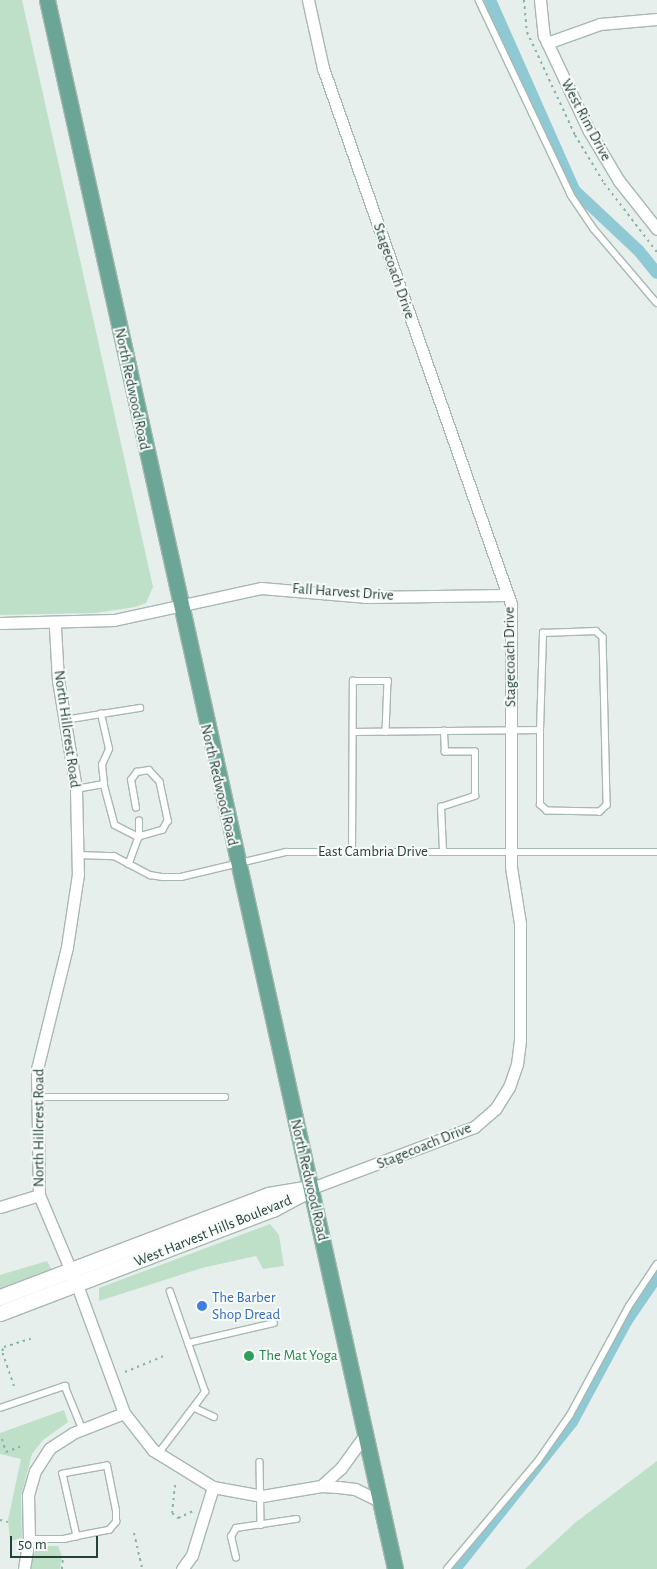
<!DOCTYPE html>
<style>
body{margin:0}
#map{position:relative;width:657px;height:1569px;overflow:hidden;background:#e6efeb;font-family:"Alegreya Sans",sans-serif}
div>[style]{position:absolute}
[style*='--x']{left:calc(var(--x)*1px);top:calc(var(--y)*1px);width:calc(var(--w)*1px);rotate:calc(var(--a)*1deg)}
.green>*{inset:0;background:#bfe0c8}
.canal>*{height:12px;margin:-6px;padding:0 6px;transform-origin:6px;border-radius:6px;background:#8ec9d4}
.path>*{height:2px;margin-top:-1px;transform-origin:0;background:repeating-linear-gradient(90deg,#86b3a5 0 2.5px,transparent 0 6.5px)}
.roads{filter:drop-shadow(1px 0 #a8b8b2) drop-shadow(-1px 0 #a8b8b2) drop-shadow(0 1px #a8b8b2) drop-shadow(0 -1px #a8b8b2)}
.service>*{height:5.5px;margin:-2.75px;padding:0 2.75px;transform-origin:2.75px;border-radius:2.75px;background:#fff}
.minor>*{height:11px;margin:-5.5px;padding:0 5.5px;transform-origin:5.5px;border-radius:5.5px;background:#fff}
.tertiary>*{height:15px;margin:-7.5px;padding:0 7.5px;transform-origin:7.5px;border-radius:7.5px;background:#fff}
.primary>*{height:15px;margin:-7.5px;padding:0 7.5px;transform-origin:7.5px;border-radius:7.5px;background:#6aa596}
.dots>*{width:14px;height:14px;translate:-50% -50%;box-sizing:border-box;border:2px solid #f7fbf9;border-radius:50%}
span{translate:-50% -50%;white-space:nowrap;text-align:center;line-height:1.15;-webkit-text-stroke:4px #f7fbf9;paint-order:stroke}
.street-label{font-size:15px;color:#24423a}
.shop-label{font-size:15px;color:#366cbe}
.left{translate:0 -50%;text-align:left}
.leisure-label{font-size:15px;color:#27864d}
.scale{position:absolute;left:10px;top:1536px;width:88px;height:22px;box-sizing:border-box;border:2px solid #24423a;border-top:0;padding-left:6px;font-size:15px;line-height:18px;white-space:nowrap;color:#24423a;-webkit-text-stroke:4px #f7fbf9;paint-order:stroke}
</style>
<div id="map">
<div class="green">
<i style="clip-path:polygon(0 0,22px 0,153px 587px,146px 603px,135px 607px,95px 613px,0 615px)"></i>
<i style="clip-path:polygon(270px 1224px,279px 1235px,284px 1266px,263px 1269px,256px 1256px,202px 1268px,99px 1301px,99px 1288px)"></i>
<i style="clip-path:polygon(47px 1261px,52px 1270px,0 1289px,0 1275px)"></i>
<i style="clip-path:polygon(64px 1410px,68px 1422px,43px 1440px,32px 1454px,21px 1496px,22px 1538px,10px 1541px,8px 1520px,21px 1459px,0 1454px,0 1433px)"></i>
<i style="clip-path:polygon(657px 1461px,657px 1569px,525px 1569px,576px 1522px)"></i>
<i style="clip-path:polygon(40px 1546px,58px 1546px,62px 1556px,60px 1569px,29px 1569px,36px 1549px)"></i>
</div>
<div class="canal">
<i style="--x:490;--y:0;--w:208;--a:66.1"></i>
<i style="--x:574;--y:190;--w:89;--a:43.2"></i>
<i style="--x:639;--y:251;--w:28;--a:51"></i>
<i style="--x:455;--y:1569;--w:188;--a:-51.5"></i>
<i style="--x:572;--y:1422;--w:116;--a:-61.7"></i>
<i style="--x:627;--y:1320;--w:53;--a:-55.7"></i>
</div>
<div class="path">
<i style="--x:524;--y:0;--w:32;--a:85"></i>
<i style="--x:527;--y:32;--w:114;--a:65"></i>
<i style="--x:575;--y:135;--w:56;--a:58.9"></i>
<i style="--x:604;--y:183;--w:87;--a:52.5"></i>
<i style="--x:125;--y:1372;--w:44;--a:-22.5"></i>
<i style="--x:14;--y:1386;--w:37;--a:-109"></i>
<i style="--x:2;--y:1351;--w:4;--a:-63"></i>
<i style="--x:4;--y:1347;--w:28;--a:-17"></i>
<i style="--x:2;--y:1439;--w:14;--a:73"></i>
<i style="--x:6;--y:1452;--w:19;--a:-21"></i>
<i style="--x:175;--y:1485;--w:28;--a:96"></i>
<i style="--x:172;--y:1513;--w:8;--a:40"></i>
<i style="--x:178;--y:1518;--w:17;--a:-25"></i>
<i style="--x:0;--y:1520;--w:8;--a:14"></i>
<i style="--x:134;--y:1533;--w:37;--a:77"></i>
<i style="--x:62;--y:1569;--w:13;--a:-86"></i>
</div>
<div class="roads">
<div class="service">
<i style="--x:479;--y:0;--w:216;--a:64.7"></i>
<i style="--x:571;--y:195;--w:41;--a:55.9"></i>
<i style="--x:594;--y:229;--w:97;--a:49.6"></i>
<i style="--x:64;--y:720;--w:77;--a:-9"></i>
<i style="--x:353;--y:732;--w:187;--a:-0.6"></i>
<i style="--x:540;--y:730;--w:97;--a:-88.2"></i>
<i style="--x:543;--y:633;--w:53;--a:-2.2"></i>
<i style="--x:596;--y:631;--w:9;--a:41"></i>
<i style="--x:603;--y:637;--w:168;--a:88.6"></i>
<i style="--x:607;--y:805;--w:10;--a:135"></i>
<i style="--x:600;--y:812;--w:53;--a:-178.9"></i>
<i style="--x:547;--y:811;--w:9;--a:-139"></i>
<i style="--x:540;--y:805;--w:75;--a:-90"></i>
<i style="--x:104;--y:784;--w:42;--a:75"></i>
<i style="--x:115;--y:825;--w:27;--a:27"></i>
<i style="--x:139;--y:837;--w:29;--a:110"></i>
<i style="--x:76;--y:789;--w:28;--a:-10"></i>
<i style="--x:104;--y:784;--w:19;--a:-96"></i>
<i style="--x:102;--y:765;--w:17;--a:-66"></i>
<i style="--x:109;--y:749;--w:36;--a:-103"></i>
<i style="--x:136;--y:808;--w:28;--a:-100"></i>
<i style="--x:131;--y:780;--w:10;--a:-53"></i>
<i style="--x:137;--y:772;--w:12;--a:-9"></i>
<i style="--x:149;--y:770;--w:16;--a:47"></i>
<i style="--x:160;--y:782;--w:40;--a:78"></i>
<i style="--x:168;--y:821;--w:10;--a:119"></i>
<i style="--x:163;--y:830;--w:25;--a:164"></i>
<i style="--x:139;--y:837;--w:16;--a:-90"></i>
<i style="--x:443;--y:851;--w:44;--a:-92.6"></i>
<i style="--x:441;--y:807;--w:36;--a:-18"></i>
<i style="--x:475;--y:796;--w:44;--a:-90"></i>
<i style="--x:475;--y:752;--w:30;--a:180"></i>
<i style="--x:445;--y:752;--w:21;--a:-93"></i>
<i style="--x:352;--y:852;--w:171;--a:-89.7"></i>
<i style="--x:353;--y:681;--w:35;--a:0"></i>
<i style="--x:388;--y:681;--w:51;--a:92.2"></i>
<i style="--x:78;--y:855;--w:36;--a:2"></i>
<i style="--x:114;--y:856;--w:41;--a:27.8"></i>
<i style="--x:150;--y:875;--w:13;--a:9"></i>
<i style="--x:163;--y:877;--w:18;--a:0"></i>
<i style="--x:181;--y:877;--w:108;--a:-13.4"></i>
<i style="--x:286;--y:852;--w:371;--a:0"></i>
<i style="--x:37;--y:1097;--w:188;--a:0"></i>
<i style="--x:188;--y:1343;--w:88;--a:-13.1"></i>
<i style="--x:0;--y:1408;--w:69;--a:-18.7"></i>
<i style="--x:65;--y:1386;--w:48;--a:67.8"></i>
<i style="--x:195;--y:1408;--w:21;--a:25"></i>
<i style="--x:158;--y:1454;--w:78;--a:-52.8"></i>
<i style="--x:205;--y:1392;--w:106;--a:-109.3"></i>
<i style="--x:260;--y:1462;--w:63;--a:89.1"></i>
<i style="--x:29;--y:1539;--w:35;--a:0"></i>
<i style="--x:64;--y:1539;--w:13;--a:-13"></i>
<i style="--x:77;--y:1536;--w:33;--a:-11"></i>
<i style="--x:109;--y:1530;--w:11;--a:-49"></i>
<i style="--x:116;--y:1522;--w:11;--a:-90"></i>
<i style="--x:116;--y:1511;--w:46;--a:-101.3"></i>
<i style="--x:107;--y:1466;--w:45;--a:169.7"></i>
<i style="--x:63;--y:1474;--w:64;--a:77.3"></i>
<i style="--x:236;--y:1558;--w:22;--a:-103"></i>
<i style="--x:231;--y:1537;--w:10;--a:-61"></i>
<i style="--x:236;--y:1528;--w:61;--a:-8.5"></i>
<i style="--x:447;--y:1569;--w:141;--a:-49.9"></i>
<i style="--x:538;--y:1461;--w:56;--a:-55.2"></i>
<i style="--x:570;--y:1415;--w:124;--a:-61.6"></i>
<i style="--x:629;--y:1306;--w:50;--a:-56.3"></i>
</div>
<div class="minor">
<i style="--x:308;--y:0;--w:70;--a:77.6"></i>
<i style="--x:323;--y:68;--w:568;--a:70.67"></i>
<i style="--x:511;--y:604;--w:263;--a:90"></i>
<i style="--x:511;--y:867;--w:57;--a:80.9"></i>
<i style="--x:520;--y:923;--w:117;--a:90"></i>
<i style="--x:520;--y:1040;--w:24;--a:97"></i>
<i style="--x:517;--y:1064;--w:24;--a:109"></i>
<i style="--x:509;--y:1087;--w:26;--a:122"></i>
<i style="--x:495;--y:1109;--w:28;--a:139"></i>
<i style="--x:474;--y:1127;--w:173;--a:159.4"></i>
<i style="--x:540;--y:0;--w:36;--a:84"></i>
<i style="--x:544;--y:36;--w:105;--a:64.7"></i>
<i style="--x:589;--y:131;--w:58;--a:59"></i>
<i style="--x:619;--y:181;--w:61;--a:51.6"></i>
<i style="--x:547;--y:43;--w:56;--a:-19.7"></i>
<i style="--x:600;--y:24;--w:57;--a:-5"></i>
<i style="--x:0;--y:623;--w:114;--a:-1.5"></i>
<i style="--x:114;--y:620;--w:150;--a:-12.3"></i>
<i style="--x:261;--y:588;--w:104;--a:4.9"></i>
<i style="--x:365;--y:597;--w:143;--a:-0.8"></i>
<i style="--x:55;--y:627;--w:53;--a:86.8"></i>
<i style="--x:58;--y:680;--w:110;--a:80.6"></i>
<i style="--x:76;--y:789;--w:85;--a:88.7"></i>
<i style="--x:78;--y:874;--w:74;--a:98.6"></i>
<i style="--x:67;--y:947;--w:126;--a:103.8"></i>
<i style="--x:37;--y:1069;--w:126;--a:89.1"></i>
<i style="--x:39;--y:1195;--w:98;--a:67.1"></i>
<i style="--x:77;--y:1285;--w:136;--a:69.8"></i>
<i style="--x:124;--y:1413;--w:47;--a:51.9"></i>
<i style="--x:153;--y:1450;--w:70;--a:31.7"></i>
<i style="--x:213;--y:1487;--w:50;--a:10.4"></i>
<i style="--x:262;--y:1496;--w:60;--a:-9.6"></i>
<i style="--x:321;--y:1486;--w:17;--a:3"></i>
<i style="--x:338;--y:1487;--w:17;--a:7"></i>
<i style="--x:355;--y:1489;--w:25;--a:26"></i>
<i style="--x:0;--y:1207;--w:41;--a:-17.1"></i>
<i style="--x:321;--y:1486;--w:27;--a:-42"></i>
<i style="--x:341;--y:1468;--w:37;--a:-54"></i>
<i style="--x:24;--y:1569;--w:30;--a:-81"></i>
<i style="--x:29;--y:1539;--w:44;--a:-91.3"></i>
<i style="--x:28;--y:1495;--w:25;--a:-74"></i>
<i style="--x:35;--y:1471;--w:27;--a:-57"></i>
<i style="--x:50;--y:1448;--w:27;--a:-33"></i>
<i style="--x:73;--y:1433;--w:55;--a:-21.4"></i>
<i style="--x:182;--y:1569;--w:17;--a:-54"></i>
<i style="--x:192;--y:1555;--w:71;--a:-72.8"></i>
</div>
<div class="tertiary">
<i style="--x:0;--y:1297;--w:287;--a:-20.8"></i>
<i style="--x:268;--y:1195;--w:43;--a:-9.5"></i>
<i style="--x:0;--y:1313;--w:292;--a:-20.9"></i>
<i style="--x:273;--y:1209;--w:44;--a:-28.3"></i>
</div>
<div class="primary">
<i style="--x:47;--y:0;--w:1607;--a:77.49"></i>
</div>
</div>
<div class="dots">
<i style="left:202px;top:1306px;background:#3f7fe0"></i>
<i style="left:249px;top:1356px;background:#2e9e5b"></i>
</div>
<div class="street-label">
<span style="left:586px;top:120px;rotate:62deg">West Rim Drive</span>
<span style="left:394px;top:271px;rotate:71deg">Stagecoach Drive</span>
<span style="left:132px;top:389px;rotate:78deg">North Redwood Road</span>
<span style="left:343px;top:592px;rotate:4deg">Fall Harvest Drive</span>
<span style="left:510px;top:657px;rotate:-91deg">Stagecoach Drive</span>
<span style="left:67px;top:729px;rotate:82deg">North Hillcrest Road</span>
<span style="left:219px;top:785px;rotate:77deg">North Redwood Road</span>
<span style="left:373px;top:852px">East Cambria Drive</span>
<span style="left:39px;top:1128px;rotate:-90deg">North Hillcrest Road</span>
<span style="left:424px;top:1146px;rotate:-22deg">Stagecoach Drive</span>
<span style="left:309px;top:1180px;rotate:77deg">North Redwood Road</span>
<span style="left:213px;top:1231px;rotate:-22deg">West Harvest Hills Boulevard</span>
</div>
<div class="shop-label">
<span class="left" style="left:212px;top:1306px">The Barber<br>Shop Dread</span>
</div>
<div class="leisure-label">
<span class="left" style="left:259px;top:1356px">The Mat Yoga</span>
</div>
<div class="scale">50 m</div>
</div>
